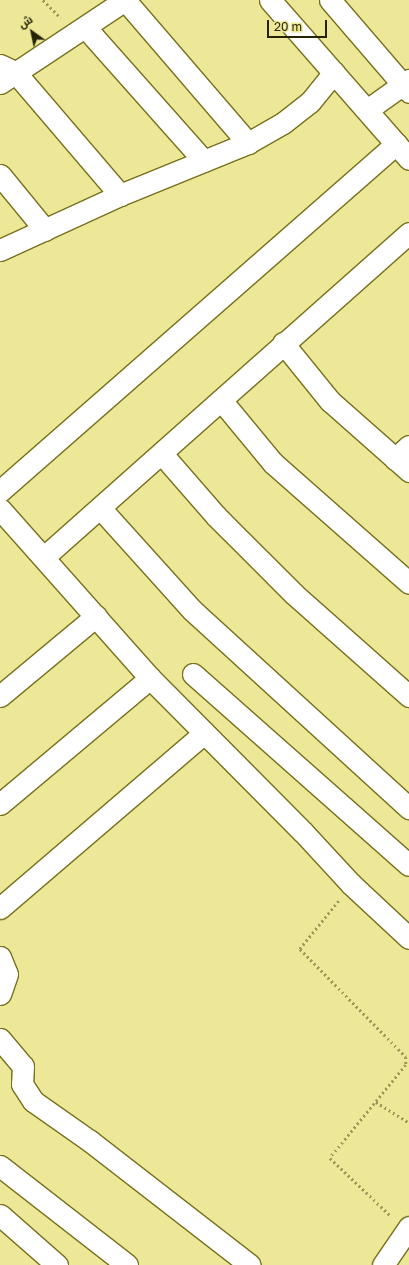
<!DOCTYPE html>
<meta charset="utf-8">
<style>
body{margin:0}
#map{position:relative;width:409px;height:1265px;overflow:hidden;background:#ede897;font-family:"Golos Text",Cairo,sans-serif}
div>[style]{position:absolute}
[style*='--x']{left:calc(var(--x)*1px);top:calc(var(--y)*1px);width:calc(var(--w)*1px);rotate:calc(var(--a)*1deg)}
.path>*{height:2.5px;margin-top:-1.25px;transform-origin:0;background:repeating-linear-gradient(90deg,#9c975a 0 2px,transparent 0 5px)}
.roads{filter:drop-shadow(1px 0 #77711d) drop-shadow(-1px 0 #77711d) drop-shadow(0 1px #77711d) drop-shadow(0 -1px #77711d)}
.minor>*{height:21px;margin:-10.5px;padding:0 10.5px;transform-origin:10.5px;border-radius:10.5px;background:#fff}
span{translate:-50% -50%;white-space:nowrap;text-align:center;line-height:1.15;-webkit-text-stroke:4px #ede897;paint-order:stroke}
.north{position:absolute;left:12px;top:12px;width:40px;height:40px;-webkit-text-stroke:3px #ede897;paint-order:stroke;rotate:327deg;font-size:11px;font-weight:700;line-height:16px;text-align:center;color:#262302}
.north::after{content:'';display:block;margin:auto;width:14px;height:18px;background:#262302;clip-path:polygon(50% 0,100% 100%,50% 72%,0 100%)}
.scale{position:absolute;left:267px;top:20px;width:60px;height:18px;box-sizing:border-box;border:2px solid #262302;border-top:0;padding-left:5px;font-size:12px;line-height:14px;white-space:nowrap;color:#262302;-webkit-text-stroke:3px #ede897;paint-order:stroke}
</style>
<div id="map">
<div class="path">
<i style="--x:43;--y:0;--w:25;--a:45"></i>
<i style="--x:339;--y:901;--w:62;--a:129.1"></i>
<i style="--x:300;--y:949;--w:151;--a:45.5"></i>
<i style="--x:406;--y:1057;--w:8;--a:90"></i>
<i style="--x:406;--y:1065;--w:120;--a:129.3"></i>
<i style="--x:330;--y:1158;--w:84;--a:43.6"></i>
<i style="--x:376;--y:1102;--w:39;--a:32"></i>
</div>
<div class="roads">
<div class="minor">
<i style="--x:125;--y:0;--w:189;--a:49.3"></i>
<i style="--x:270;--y:0;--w:211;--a:48.8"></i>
<i style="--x:330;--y:0;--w:121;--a:49.3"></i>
<i style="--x:85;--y:27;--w:179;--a:48.4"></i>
<i style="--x:0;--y:65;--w:17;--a:25"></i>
<i style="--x:15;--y:72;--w:162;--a:49.5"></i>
<i style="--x:0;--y:83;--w:150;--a:-33.6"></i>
<i style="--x:367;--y:110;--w:52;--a:-35.5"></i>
<i style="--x:0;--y:175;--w:71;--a:50.7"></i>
<i style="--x:0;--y:250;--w:132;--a:-24.6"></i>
<i style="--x:120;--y:195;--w:138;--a:-22.1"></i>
<i style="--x:248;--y:143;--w:40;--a:-29.7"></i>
<i style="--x:283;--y:123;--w:34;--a:-38"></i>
<i style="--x:310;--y:102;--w:38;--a:-51"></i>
<i style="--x:283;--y:343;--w:75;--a:51"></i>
<i style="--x:330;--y:401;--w:106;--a:41.5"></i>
<i style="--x:221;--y:400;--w:82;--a:50.5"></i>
<i style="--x:273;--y:463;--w:181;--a:41.4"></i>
<i style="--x:162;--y:454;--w:82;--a:48.9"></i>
<i style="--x:216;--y:516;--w:110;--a:45"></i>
<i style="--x:294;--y:594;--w:154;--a:41.6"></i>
<i style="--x:395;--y:459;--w:19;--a:-43"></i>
<i style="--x:0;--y:491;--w:527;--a:-41.23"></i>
<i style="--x:0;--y:509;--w:226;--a:48.4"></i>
<i style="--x:150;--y:678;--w:217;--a:45.2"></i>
<i style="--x:303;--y:832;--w:71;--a:47.3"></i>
<i style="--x:351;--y:884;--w:79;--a:43"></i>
<i style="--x:101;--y:509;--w:136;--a:48"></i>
<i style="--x:192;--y:610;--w:294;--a:42.4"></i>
<i style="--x:44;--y:557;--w:488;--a:-41.6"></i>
<i style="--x:193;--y:674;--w:288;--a:41.5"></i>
<i style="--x:0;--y:696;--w:125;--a:-39.8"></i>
<i style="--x:0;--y:804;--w:196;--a:-40"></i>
<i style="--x:0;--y:908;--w:269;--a:-40.6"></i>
<i style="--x:0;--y:957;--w:18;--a:68"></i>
<i style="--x:7;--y:974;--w:21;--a:109"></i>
<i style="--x:0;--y:1039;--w:35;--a:50"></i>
<i style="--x:23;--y:1066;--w:18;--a:93"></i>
<i style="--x:22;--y:1084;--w:20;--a:57"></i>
<i style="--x:33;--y:1101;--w:70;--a:35.1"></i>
<i style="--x:90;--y:1141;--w:202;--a:37.8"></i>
<i style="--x:0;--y:1166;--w:161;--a:37.9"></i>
<i style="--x:0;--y:1215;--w:76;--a:41.3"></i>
<i style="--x:383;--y:1265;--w:46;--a:-55.6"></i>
</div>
</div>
<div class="north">ش</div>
<div class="scale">20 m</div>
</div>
